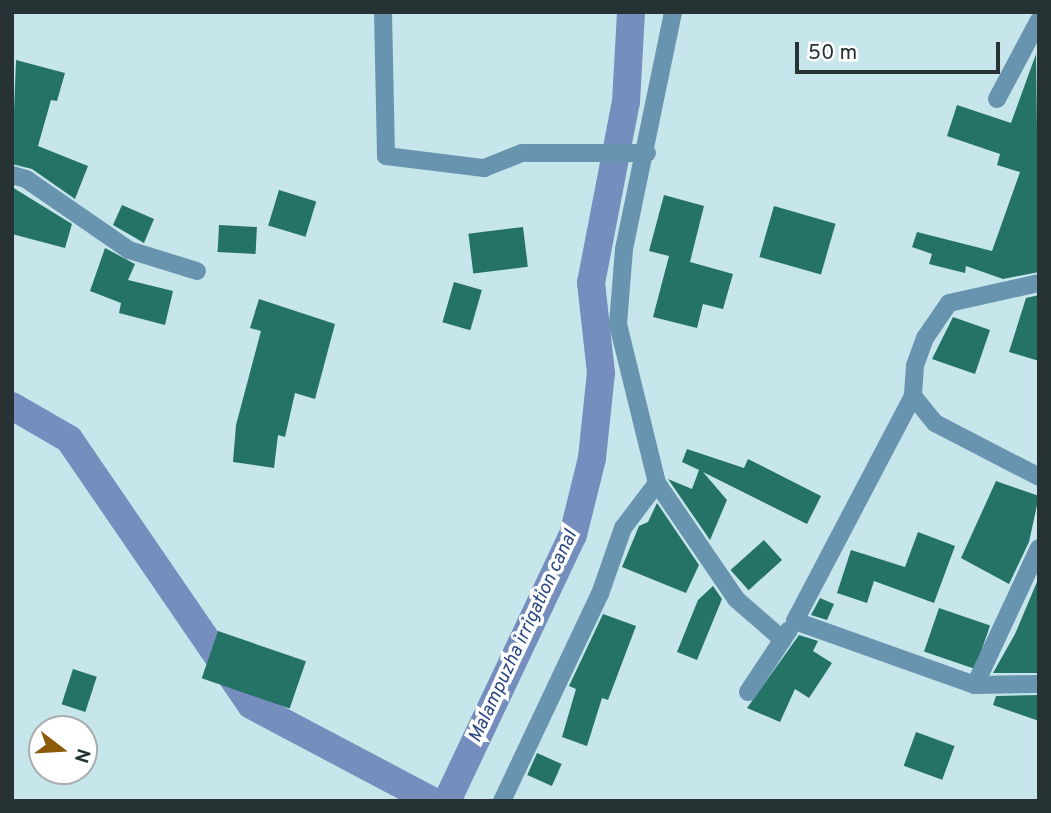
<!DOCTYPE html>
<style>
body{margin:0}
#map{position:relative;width:1051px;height:813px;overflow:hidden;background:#c6e6eb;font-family:Overpass,sans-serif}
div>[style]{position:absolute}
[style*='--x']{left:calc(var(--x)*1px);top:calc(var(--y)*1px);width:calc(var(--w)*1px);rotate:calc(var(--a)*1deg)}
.canal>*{height:28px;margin:-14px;padding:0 14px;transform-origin:14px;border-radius:14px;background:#758ebd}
.building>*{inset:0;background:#257366;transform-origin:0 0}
.minor>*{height:18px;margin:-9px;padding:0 9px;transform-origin:9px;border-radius:9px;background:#6994af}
span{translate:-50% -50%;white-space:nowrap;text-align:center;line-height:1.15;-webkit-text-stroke:7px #fff;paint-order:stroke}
.water-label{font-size:19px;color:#2a4783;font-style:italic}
.frame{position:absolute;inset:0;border:14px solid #263234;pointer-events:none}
.north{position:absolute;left:28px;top:715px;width:70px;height:70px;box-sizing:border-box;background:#fff;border:2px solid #a8adae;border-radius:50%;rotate:107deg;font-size:19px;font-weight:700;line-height:28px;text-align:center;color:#263234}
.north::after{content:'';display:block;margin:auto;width:24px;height:32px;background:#8d5a07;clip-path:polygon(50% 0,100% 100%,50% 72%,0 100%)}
.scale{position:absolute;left:795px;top:42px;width:205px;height:32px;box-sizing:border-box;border:4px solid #263234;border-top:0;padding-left:9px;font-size:21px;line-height:24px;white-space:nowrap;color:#263234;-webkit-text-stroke:5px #fff;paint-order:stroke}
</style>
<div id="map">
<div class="canal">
<i style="--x:12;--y:406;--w:66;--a:30.1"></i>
<i style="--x:69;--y:439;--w:322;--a:55.6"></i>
<i style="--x:251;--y:705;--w:205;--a:27.9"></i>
<i style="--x:447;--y:801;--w:294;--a:-64.7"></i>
<i style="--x:573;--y:535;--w:79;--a:-76.1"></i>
<i style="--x:592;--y:458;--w:85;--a:-84"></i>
<i style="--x:601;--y:373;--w:91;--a:-96.3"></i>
<i style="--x:591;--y:283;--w:184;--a:-79.1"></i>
<i style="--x:626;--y:102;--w:90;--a:-86.8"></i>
</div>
<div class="building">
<i style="clip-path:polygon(1036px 54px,1039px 272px,1003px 279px,966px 266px,965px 273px,929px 264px,932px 254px,912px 247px,917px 232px,992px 251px,1020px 172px,997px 165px,1000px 154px,947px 136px,957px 105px,1011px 123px)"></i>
<i style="clip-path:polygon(16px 60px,65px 73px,57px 101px,51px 100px,38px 146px,88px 166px,75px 199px,32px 169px,12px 164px)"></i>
<i style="clip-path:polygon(12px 187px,72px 224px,65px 248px,12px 234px)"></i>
<i style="left:279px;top:190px;width:39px;height:37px;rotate:17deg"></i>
<i style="clip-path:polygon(664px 195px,704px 206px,690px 262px,733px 274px,723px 309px,703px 304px,697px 328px,653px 317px,669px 256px,649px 251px)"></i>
<i style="clip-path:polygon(122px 205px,154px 219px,144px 243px,113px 225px)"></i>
<i style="left:774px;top:206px;width:64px;height:53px;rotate:16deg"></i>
<i style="left:219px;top:225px;width:38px;height:27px;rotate:3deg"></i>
<i style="left:523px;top:227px;width:40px;height:55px;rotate:83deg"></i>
<i style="clip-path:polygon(105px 248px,135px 264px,128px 280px,173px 291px,165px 325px,119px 313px,121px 303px,90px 291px)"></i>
<i style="left:454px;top:282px;width:29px;height:42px;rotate:16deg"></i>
<i style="clip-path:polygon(1039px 295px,1039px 361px,1009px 352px,1026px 298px)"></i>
<i style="clip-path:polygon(259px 299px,335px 324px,315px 399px,295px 393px,285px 437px,278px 435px,274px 468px,233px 462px,236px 425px,261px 331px,250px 328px)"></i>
<i style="clip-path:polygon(953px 317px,990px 330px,975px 374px,932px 359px)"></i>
<i style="clip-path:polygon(687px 449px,744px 468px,748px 459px,821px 496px,807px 524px,703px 472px,727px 500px,710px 540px,668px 479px,692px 489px,699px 470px,682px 462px)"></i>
<i style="clip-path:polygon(996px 481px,1039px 496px,1029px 542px,1009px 584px,961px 558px)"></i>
<i style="clip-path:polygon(657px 503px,699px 565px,686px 593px,622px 567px,639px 526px,648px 522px)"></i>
<i style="clip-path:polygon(918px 532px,955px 546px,934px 603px,874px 581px,867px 603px,837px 593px,851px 550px,905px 567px)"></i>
<i style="left:764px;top:540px;width:27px;height:45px;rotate:48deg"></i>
<i style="clip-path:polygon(1039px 577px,1039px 673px,993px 673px,1015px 634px)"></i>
<i style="clip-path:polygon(713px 586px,722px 599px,697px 660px,677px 652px,698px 600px)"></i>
<i style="clip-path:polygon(820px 598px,834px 604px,827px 620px,811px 615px)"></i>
<i style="left:939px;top:608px;width:54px;height:46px;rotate:19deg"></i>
<i style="clip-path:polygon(603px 614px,636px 626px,608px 700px,602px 698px,587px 746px,562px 737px,576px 689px,569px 686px)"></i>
<i style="left:218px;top:631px;width:93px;height:50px;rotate:19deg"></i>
<i style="clip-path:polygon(799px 635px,818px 641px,813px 651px,832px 663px,809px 698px,795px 689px,780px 722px,747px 708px)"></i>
<i style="left:73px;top:669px;width:25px;height:37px;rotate:18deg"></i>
<i style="clip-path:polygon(1039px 695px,1039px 721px,993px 705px,996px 696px)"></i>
<i style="left:916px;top:732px;width:41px;height:36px;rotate:20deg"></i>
<i style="left:537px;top:753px;width:27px;height:24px;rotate:24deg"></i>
</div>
<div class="minor">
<i style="--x:383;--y:12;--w:144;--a:88.8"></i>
<i style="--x:386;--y:156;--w:99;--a:7"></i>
<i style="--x:484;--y:168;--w:41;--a:-21.5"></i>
<i style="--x:522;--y:153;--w:125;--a:0"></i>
<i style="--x:997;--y:99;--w:89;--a:-62"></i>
<i style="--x:12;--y:175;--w:15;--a:16"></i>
<i style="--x:26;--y:179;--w:125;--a:34.6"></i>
<i style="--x:129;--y:250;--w:71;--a:17.2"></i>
<i style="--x:1039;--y:283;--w:92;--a:167.5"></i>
<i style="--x:949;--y:303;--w:42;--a:124.4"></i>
<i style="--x:925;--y:338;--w:30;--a:110"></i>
<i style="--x:915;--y:366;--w:30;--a:94"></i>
<i style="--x:913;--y:396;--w:35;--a:51"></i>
<i style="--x:935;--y:423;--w:117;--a:27.4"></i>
<i style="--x:913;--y:396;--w:254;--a:117.7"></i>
<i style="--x:795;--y:621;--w:191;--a:19.6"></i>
<i style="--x:975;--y:685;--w:64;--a:-0.9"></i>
<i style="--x:657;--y:483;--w:140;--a:55.7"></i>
<i style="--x:736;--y:599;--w:62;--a:41.1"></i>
<i style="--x:975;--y:685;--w:151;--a:-65"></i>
<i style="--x:748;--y:692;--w:74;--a:-56.5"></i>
<i style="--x:502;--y:801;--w:229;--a:-64.7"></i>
<i style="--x:600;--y:594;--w:70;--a:-70.8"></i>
<i style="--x:623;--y:528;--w:56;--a:-52.9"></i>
<i style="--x:657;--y:483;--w:164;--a:-103.8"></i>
<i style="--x:618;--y:324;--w:75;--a:-85.4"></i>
<i style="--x:624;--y:249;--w:242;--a:-78.3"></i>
</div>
<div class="water-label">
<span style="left:524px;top:637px;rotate:-65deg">Malampuzha irrigation canal</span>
</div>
<div class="frame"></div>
<div class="north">N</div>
<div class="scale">50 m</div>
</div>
